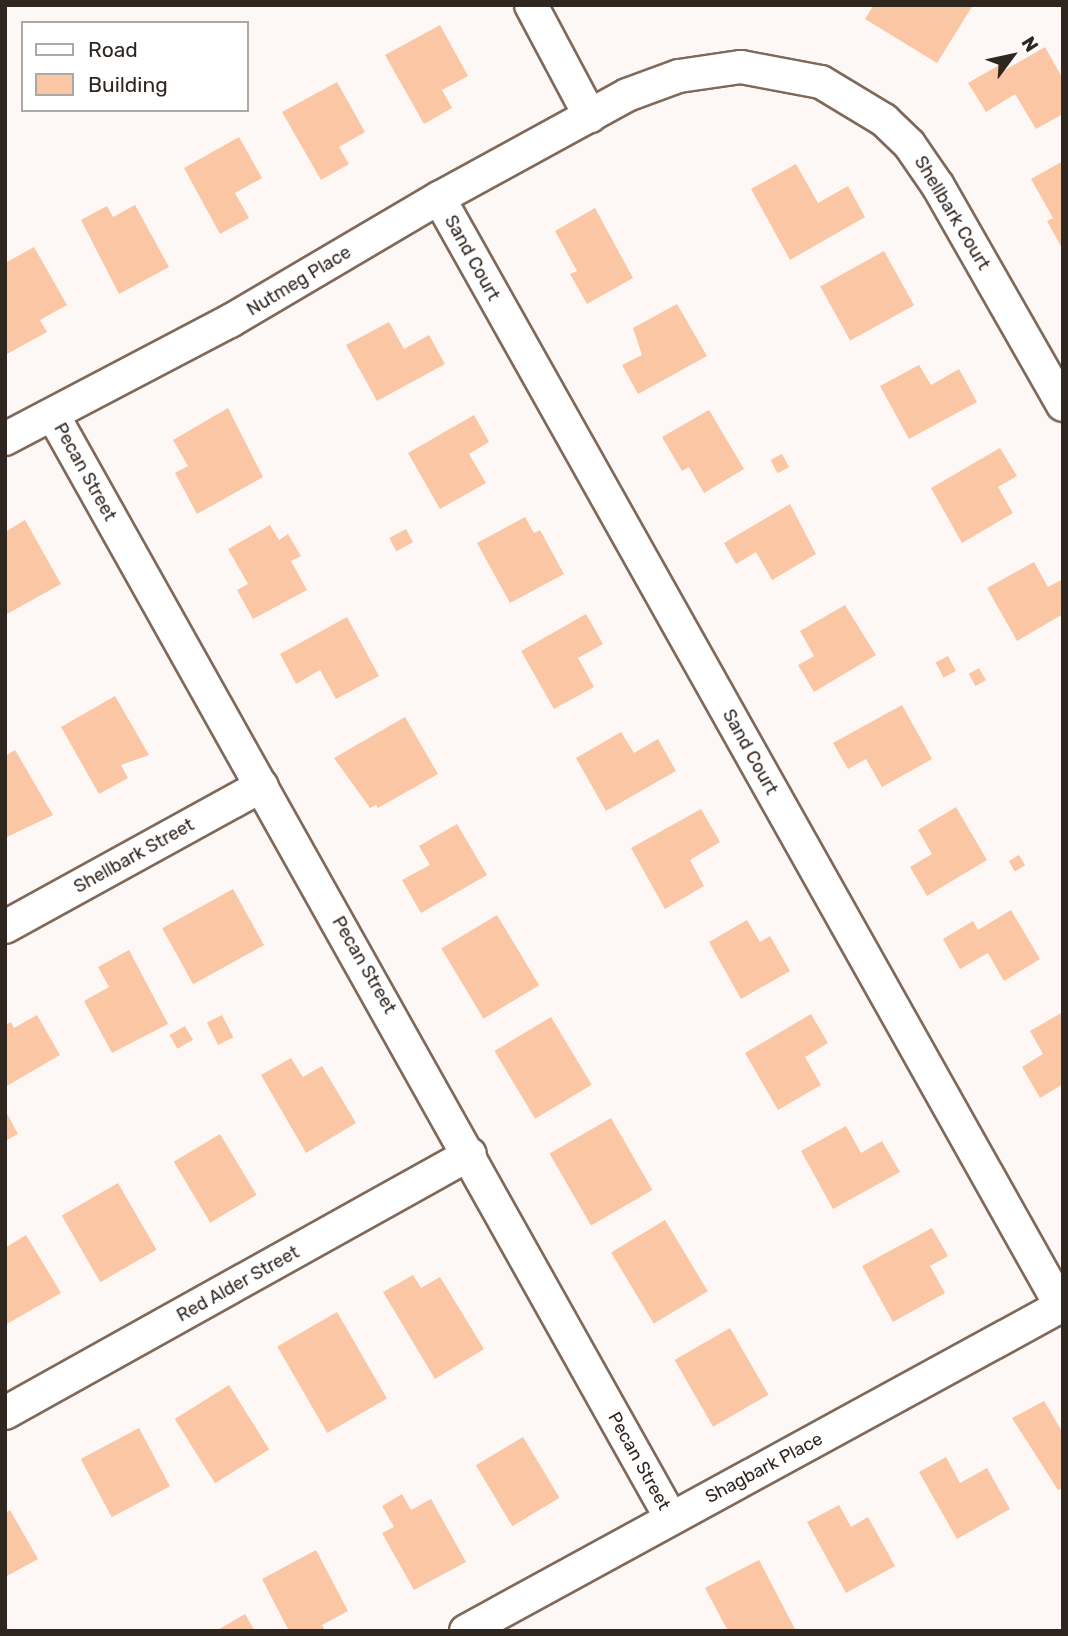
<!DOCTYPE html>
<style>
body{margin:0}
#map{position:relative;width:1068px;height:1636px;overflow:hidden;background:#fdf8f5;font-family:Rubik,sans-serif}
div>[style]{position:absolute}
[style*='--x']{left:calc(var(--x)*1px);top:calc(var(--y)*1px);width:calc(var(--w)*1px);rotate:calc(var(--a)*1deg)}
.building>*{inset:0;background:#fbc6a4;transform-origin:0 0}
.roads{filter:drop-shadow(2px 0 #7f695b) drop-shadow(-2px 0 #7f695b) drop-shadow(0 2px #7f695b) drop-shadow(0 -2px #7f695b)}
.minor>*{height:32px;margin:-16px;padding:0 16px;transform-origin:16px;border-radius:16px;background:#fff}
span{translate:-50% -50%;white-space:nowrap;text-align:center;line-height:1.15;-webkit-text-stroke:6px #fff;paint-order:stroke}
.street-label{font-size:18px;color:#2f2620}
.frame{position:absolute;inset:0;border:7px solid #2f2620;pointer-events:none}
.legend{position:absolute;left:21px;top:21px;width:228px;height:91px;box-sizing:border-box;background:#fff;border:2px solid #aca8a6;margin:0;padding:9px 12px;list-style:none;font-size:21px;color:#2f2620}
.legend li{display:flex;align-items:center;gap:14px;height:35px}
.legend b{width:35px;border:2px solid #aca8a6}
.north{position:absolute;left:977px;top:21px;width:70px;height:70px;-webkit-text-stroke:5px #fff;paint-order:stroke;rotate:57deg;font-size:19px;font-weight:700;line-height:28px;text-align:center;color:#2f2620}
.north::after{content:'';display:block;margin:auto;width:24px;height:32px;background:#2f2620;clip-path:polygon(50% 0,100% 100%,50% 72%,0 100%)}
</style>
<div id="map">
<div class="building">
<i style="clip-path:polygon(874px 5px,973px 5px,937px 63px,865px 19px)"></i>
<i style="clip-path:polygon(440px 25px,468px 76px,442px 90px,452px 108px,424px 124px,385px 55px)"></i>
<i style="clip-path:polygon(1045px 47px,1063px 79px,1063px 114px,1036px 129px,1015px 94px,986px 112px,968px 83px,1001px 64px,1005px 70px)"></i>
<i style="clip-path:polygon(337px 82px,365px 132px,339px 147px,349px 164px,321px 180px,282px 112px)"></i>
<i style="clip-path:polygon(239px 137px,262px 178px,235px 193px,249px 218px,220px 234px,184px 168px)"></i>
<i style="clip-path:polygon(1063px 161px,1063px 250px,1047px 221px,1053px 218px,1031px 179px)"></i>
<i style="clip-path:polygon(796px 164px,818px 203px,848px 186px,865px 217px,790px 260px,751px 189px)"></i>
<i style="clip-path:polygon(135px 205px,169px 267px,119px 294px,81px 220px,107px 206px,113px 217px)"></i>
<i style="clip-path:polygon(595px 208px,633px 278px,587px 304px,570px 274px,577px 271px,555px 231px)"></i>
<i style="clip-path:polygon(34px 247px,67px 305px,40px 320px,47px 332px,5px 355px,5px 263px)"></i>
<i style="left:884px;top:251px;width:62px;height:73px;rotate:61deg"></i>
<i style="clip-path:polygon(677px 304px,707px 356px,638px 394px,622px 365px,642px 355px,633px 328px)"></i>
<i style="clip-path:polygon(389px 322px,404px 349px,429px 335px,445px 364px,377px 401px,346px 345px)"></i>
<i style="clip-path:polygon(919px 365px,931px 385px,959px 369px,977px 402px,909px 439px,880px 386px)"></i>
<i style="clip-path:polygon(228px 408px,263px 477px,197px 514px,175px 473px,188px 466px,173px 440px)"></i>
<i style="clip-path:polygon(709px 410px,744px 469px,704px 493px,689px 467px,682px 471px,662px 437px)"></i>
<i style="clip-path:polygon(474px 415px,489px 442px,469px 454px,486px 483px,440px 509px,408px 453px)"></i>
<i style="clip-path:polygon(1000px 448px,1017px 476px,998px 487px,1013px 513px,962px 543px,931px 488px)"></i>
<i style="left:782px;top:454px;width:15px;height:13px;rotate:62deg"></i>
<i style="clip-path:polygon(790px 504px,816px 554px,772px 580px,756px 552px,736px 564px,724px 543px)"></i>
<i style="clip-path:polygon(525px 517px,534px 533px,540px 530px,564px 574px,510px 603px,477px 543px)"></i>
<i style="clip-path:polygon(25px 520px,61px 584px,5px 615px,5px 532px)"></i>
<i style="clip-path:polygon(270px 525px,279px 540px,288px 534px,301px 556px,291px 561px,307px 590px,253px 619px,237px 590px,248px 584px,228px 549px)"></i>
<i style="left:406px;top:529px;width:15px;height:19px;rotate:62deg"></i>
<i style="clip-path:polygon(1034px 562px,1048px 587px,1063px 579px,1063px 614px,1017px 641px,987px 588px)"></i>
<i style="clip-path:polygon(845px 605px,876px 655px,814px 692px,798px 665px,814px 656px,800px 631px)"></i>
<i style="clip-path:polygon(586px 614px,603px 644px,578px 658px,594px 687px,554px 709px,521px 651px)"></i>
<i style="clip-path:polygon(347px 617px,379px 676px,336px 699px,320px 670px,296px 684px,280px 654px)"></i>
<i style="left:948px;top:656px;width:17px;height:14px;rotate:62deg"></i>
<i style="left:979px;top:668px;width:14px;height:12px;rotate:60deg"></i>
<i style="clip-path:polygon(115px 696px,149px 755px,121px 765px,128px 778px,99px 794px,61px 727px)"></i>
<i style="clip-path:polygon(902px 705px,932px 759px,882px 787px,866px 759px,848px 769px,833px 743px)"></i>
<i style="clip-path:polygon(405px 717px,438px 774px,378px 808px,376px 805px,370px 808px,334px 758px)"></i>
<i style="clip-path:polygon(621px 732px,634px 753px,658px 739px,676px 771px,606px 811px,576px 758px)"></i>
<i style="clip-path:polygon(15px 750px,53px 815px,5px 838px,5px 756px)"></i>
<i style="clip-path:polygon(956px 807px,987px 860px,927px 896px,910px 867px,932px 854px,918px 830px)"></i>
<i style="clip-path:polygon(701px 809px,720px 842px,690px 860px,704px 886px,665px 909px,631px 848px)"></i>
<i style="clip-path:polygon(457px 824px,487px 875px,421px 913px,402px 880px,430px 865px,419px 846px)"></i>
<i style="left:1019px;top:855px;width:12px;height:12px;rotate:59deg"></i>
<i style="left:233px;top:889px;width:64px;height:81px;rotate:61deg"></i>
<i style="clip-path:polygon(1011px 910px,1040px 959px,1004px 981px,988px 953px,960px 969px,943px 939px,973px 921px,978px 930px)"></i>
<i style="left:497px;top:915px;width:82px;height:65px;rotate:59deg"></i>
<i style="clip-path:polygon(747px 920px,760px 942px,770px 936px,790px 971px,741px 999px,709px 942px)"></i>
<i style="clip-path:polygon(129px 950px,168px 1024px,112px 1053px,84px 1001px,109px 987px,98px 967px)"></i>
<i style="clip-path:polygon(1063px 1012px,1063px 1084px,1040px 1098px,1022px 1067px,1043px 1054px,1030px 1031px)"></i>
<i style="clip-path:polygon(811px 1014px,828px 1043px,805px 1057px,821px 1085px,778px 1110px,745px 1053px)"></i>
<i style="clip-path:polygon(37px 1015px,60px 1055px,5px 1087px,5px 1025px,11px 1022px,14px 1028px)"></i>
<i style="left:222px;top:1015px;width:25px;height:17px;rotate:63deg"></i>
<i style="left:551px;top:1017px;width:79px;height:66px;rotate:59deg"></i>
<i style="left:185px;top:1026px;width:16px;height:18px;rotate:60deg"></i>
<i style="clip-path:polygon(291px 1058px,303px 1077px,322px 1066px,356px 1123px,306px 1153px,261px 1075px)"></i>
<i style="clip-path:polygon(5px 1110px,18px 1134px,5px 1141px)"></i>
<i style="left:611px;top:1118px;width:83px;height:71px;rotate:60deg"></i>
<i style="clip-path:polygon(846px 1126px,861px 1153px,882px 1141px,900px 1172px,833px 1209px,801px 1151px)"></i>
<i style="left:220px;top:1134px;width:71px;height:54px;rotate:59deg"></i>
<i style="left:118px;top:1183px;width:77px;height:65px;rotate:60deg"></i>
<i style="left:665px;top:1220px;width:83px;height:63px;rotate:59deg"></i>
<i style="clip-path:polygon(932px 1228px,948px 1256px,930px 1266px,945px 1293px,893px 1322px,862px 1266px)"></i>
<i style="clip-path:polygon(26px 1235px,61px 1293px,5px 1325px,5px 1248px)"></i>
<i style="clip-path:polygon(413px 1275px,421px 1288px,440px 1277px,484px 1349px,435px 1379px,383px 1292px)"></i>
<i style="left:337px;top:1312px;width:100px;height:69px;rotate:60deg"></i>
<i style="left:730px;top:1328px;width:77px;height:64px;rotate:60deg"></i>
<i style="left:229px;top:1385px;width:76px;height:64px;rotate:58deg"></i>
<i style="clip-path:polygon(1044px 1401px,1063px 1433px,1063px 1488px,1058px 1490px,1012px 1418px)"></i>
<i style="left:139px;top:1428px;width:66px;height:66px;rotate:62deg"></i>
<i style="left:523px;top:1437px;width:71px;height:55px;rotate:59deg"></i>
<i style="clip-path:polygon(946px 1457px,960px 1483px,987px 1468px,1010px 1509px,957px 1539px,919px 1472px)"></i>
<i style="clip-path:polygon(402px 1494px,411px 1510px,431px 1499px,466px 1562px,414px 1590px,382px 1533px,394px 1527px,382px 1506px)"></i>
<i style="clip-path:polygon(839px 1505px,851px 1527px,868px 1517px,895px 1566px,846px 1593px,807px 1522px)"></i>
<i style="clip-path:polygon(10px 1510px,38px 1559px,5px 1577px,5px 1513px)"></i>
<i style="clip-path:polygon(316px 1550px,348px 1611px,322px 1625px,325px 1631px,289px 1631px,262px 1579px)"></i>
<i style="clip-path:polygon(759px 1560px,795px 1629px,793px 1631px,728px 1631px,705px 1588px)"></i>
<i style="clip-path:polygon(245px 1614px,255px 1631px,216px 1631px)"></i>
</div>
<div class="roads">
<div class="minor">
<i style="--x:531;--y:5;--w:126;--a:62"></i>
<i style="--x:439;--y:198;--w:1271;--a:60.69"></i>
<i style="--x:53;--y:415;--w:1264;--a:60.74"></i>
<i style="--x:5;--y:439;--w:254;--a:-27.7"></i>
<i style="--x:230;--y:321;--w:243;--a:-30.5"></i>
<i style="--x:439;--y:198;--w:214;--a:-28.7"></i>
<i style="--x:627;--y:95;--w:55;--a:-20.1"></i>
<i style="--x:679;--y:76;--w:63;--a:-8.3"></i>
<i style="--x:741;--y:67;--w:81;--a:10.6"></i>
<i style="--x:821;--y:82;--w:74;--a:31.1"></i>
<i style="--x:884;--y:120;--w:35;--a:44"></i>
<i style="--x:909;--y:144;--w:51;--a:55.4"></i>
<i style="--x:938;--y:186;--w:252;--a:60.3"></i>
<i style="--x:5;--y:927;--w:293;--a:-28.8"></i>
<i style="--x:5;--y:1413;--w:532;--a:-29.12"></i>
<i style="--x:466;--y:1631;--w:680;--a:-28.64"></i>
</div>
</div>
<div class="street-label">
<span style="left:952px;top:213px;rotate:59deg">Shellbark Court</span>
<span style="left:472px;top:258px;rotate:61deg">Sand Court</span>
<span style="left:299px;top:281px;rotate:-31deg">Nutmeg Place</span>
<span style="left:85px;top:472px;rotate:61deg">Pecan Street</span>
<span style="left:750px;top:752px;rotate:61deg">Sand Court</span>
<span style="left:134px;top:856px;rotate:-29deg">Shellbark Street</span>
<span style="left:364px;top:965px;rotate:60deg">Pecan Street</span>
<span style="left:238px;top:1284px;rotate:-29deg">Red Alder Street</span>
<span style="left:639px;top:1461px;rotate:61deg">Pecan Street</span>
<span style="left:764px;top:1468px;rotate:-28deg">Shagbark Place</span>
</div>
<div class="frame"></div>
<ul class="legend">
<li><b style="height:9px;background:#fff"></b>Road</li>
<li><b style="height:19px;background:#fbc6a4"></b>Building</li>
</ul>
<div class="north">N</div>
</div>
